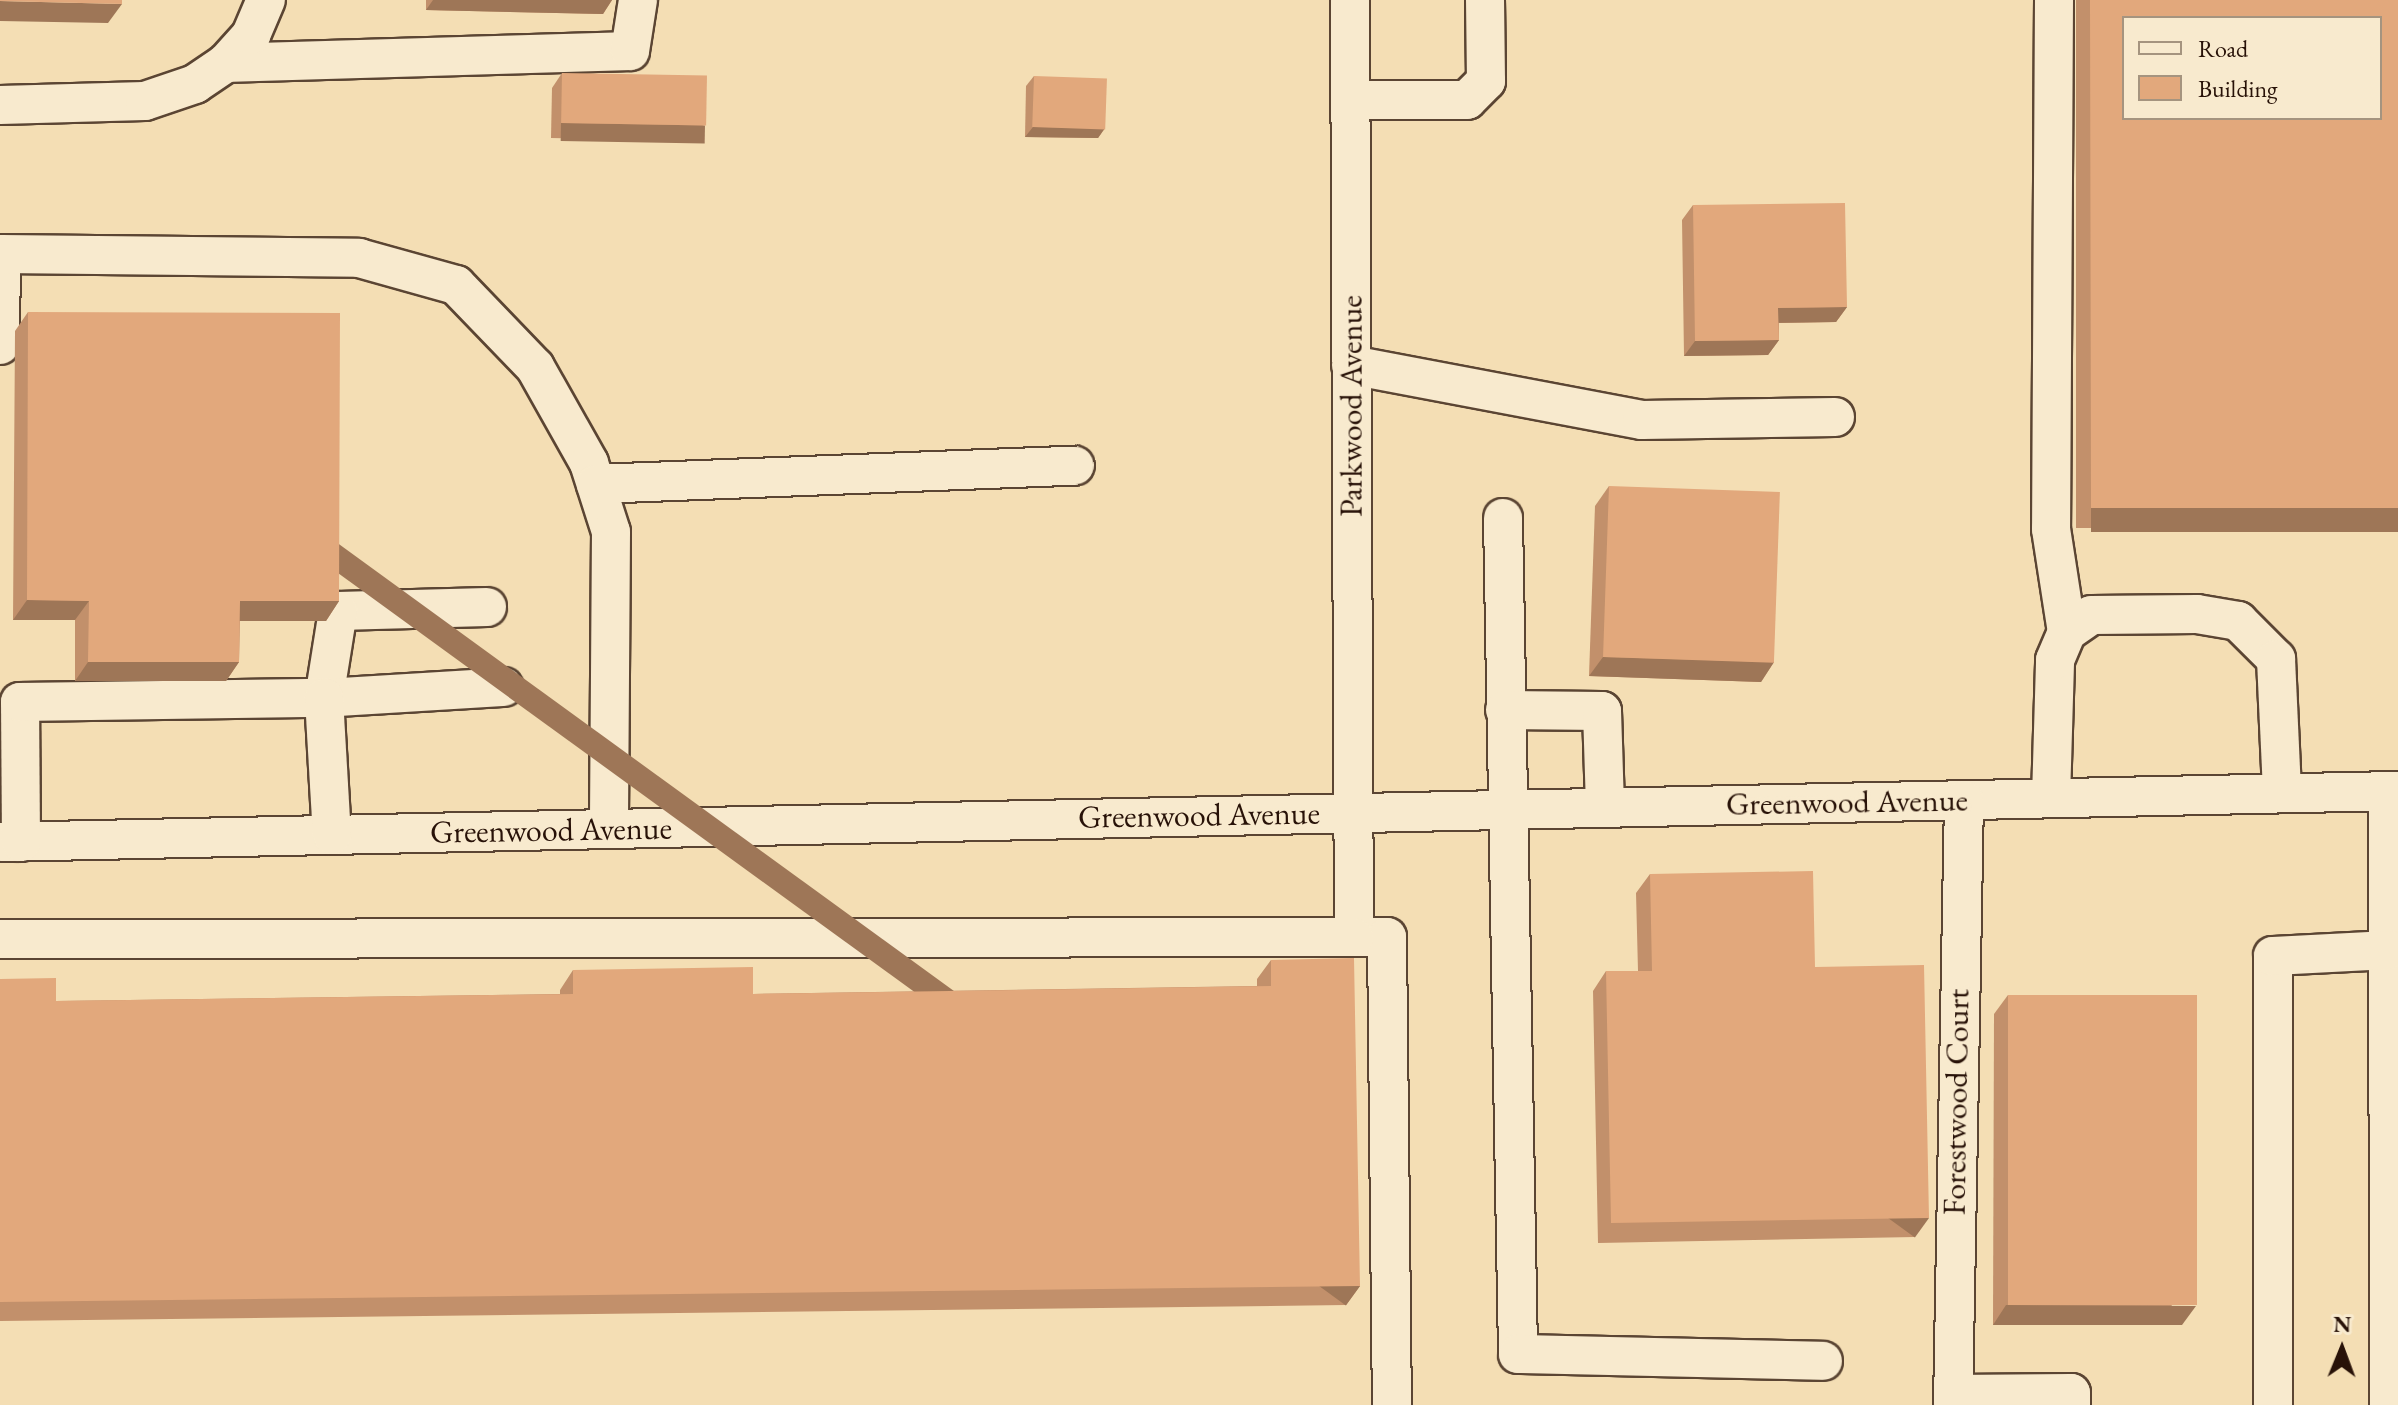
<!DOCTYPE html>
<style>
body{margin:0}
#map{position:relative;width:2398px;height:1405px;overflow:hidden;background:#f4deb4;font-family:"EB Garamond",serif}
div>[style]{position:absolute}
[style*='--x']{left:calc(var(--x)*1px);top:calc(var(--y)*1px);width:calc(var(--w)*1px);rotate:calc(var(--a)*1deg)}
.roads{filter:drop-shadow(2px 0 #5b4533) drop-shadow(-2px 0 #5b4533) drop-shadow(0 2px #5b4533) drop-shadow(0 -2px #5b4533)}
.minor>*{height:38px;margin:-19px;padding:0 19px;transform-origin:19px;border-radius:19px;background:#f8eace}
.wall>*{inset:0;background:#c2906b;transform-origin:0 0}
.shaded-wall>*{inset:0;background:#9e7657;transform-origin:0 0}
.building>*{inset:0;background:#e2a87c;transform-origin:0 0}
span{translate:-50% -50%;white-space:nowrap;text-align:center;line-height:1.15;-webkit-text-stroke:7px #f8eace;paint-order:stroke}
.street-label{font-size:32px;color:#281208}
.legend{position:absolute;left:2122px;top:16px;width:260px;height:104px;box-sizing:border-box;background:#f8eace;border:2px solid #a5947f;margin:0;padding:10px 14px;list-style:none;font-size:24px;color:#281208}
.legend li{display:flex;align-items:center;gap:16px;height:40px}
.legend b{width:40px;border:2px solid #a5947f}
.north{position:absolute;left:2302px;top:1309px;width:80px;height:80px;-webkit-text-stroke:6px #f8eace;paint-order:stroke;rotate:1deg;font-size:22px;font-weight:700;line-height:32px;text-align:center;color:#281208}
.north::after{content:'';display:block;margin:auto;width:28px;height:36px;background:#281208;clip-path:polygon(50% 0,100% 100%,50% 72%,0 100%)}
</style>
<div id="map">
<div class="roads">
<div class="minor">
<i style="--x:1350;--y:0;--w:937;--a:89.76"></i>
<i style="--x:1354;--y:937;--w:33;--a:0"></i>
<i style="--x:1387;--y:937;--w:468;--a:89.4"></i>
<i style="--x:2054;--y:0;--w:529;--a:90.32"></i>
<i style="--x:2051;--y:529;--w:104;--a:81.2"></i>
<i style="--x:226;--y:63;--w:404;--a:-1.7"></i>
<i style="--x:630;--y:51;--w:52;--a:-81.1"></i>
<i style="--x:1350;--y:100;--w:117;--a:0"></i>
<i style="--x:1467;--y:100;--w:27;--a:-45"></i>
<i style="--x:1486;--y:81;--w:81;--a:-90.7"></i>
<i style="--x:0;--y:105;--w:145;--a:-1.6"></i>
<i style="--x:145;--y:101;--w:53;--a:-18.8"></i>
<i style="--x:195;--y:84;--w:37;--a:-34"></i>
<i style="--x:226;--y:63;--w:38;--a:-48"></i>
<i style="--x:251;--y:35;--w:38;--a:-67"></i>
<i style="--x:0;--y:345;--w:91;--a:-89.4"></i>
<i style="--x:1;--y:254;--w:358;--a:0.6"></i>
<i style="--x:359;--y:258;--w:101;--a:15.6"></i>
<i style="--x:456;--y:285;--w:114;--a:46.1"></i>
<i style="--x:535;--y:367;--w:110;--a:60.6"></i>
<i style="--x:589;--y:463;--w:72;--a:72.3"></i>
<i style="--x:611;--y:532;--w:297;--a:90.4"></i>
<i style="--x:1351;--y:365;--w:296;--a:10.7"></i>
<i style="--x:1642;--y:420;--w:193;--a:-0.9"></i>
<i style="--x:596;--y:484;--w:479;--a:-2.2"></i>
<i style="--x:1503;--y:518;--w:836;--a:88.97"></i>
<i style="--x:1518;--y:1354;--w:305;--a:1.3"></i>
<i style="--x:487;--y:607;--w:149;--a:178.5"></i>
<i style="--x:338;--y:611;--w:88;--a:99.1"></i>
<i style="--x:324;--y:698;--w:180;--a:-3.5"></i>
<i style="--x:1505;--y:710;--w:97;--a:0.6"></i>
<i style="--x:1602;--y:711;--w:97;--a:88.2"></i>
<i style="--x:2388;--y:791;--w:614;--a:89.91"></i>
<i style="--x:2051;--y:798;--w:138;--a:-88.3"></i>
<i style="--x:2055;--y:660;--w:30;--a:-67"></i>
<i style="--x:2067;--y:632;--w:29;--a:-35"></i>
<i style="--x:2091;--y:615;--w:106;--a:-0.5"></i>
<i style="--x:2197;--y:614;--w:42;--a:9.7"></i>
<i style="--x:2238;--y:621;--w:54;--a:45"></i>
<i style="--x:2276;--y:659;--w:134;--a:87.4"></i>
<i style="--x:0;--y:842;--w:2399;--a:-1.22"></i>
<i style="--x:21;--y:842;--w:140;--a:-90.4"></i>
<i style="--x:20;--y:702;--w:304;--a:-0.8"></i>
<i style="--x:324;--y:698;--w:137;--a:86.7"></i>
<i style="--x:0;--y:939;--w:1354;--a:-0.08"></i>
<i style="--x:1953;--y:1394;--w:118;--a:-0.5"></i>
<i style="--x:2071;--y:1393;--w:12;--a:90"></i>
<i style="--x:1953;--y:1405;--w:605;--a:-88.96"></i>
<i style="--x:2273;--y:1405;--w:449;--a:-90"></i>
<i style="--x:2273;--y:956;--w:116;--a:-3"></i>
</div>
</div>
<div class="wall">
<i style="clip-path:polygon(426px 0,612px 0,603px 14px,426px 10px)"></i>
<i style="left:2076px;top:0;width:322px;height:528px"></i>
<i style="clip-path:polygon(562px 73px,705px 126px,695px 141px,551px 138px,552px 88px)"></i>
<i style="clip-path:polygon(1034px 76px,1105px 128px,1098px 138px,1025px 137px,1026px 86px)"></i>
<i style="clip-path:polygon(1693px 205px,1847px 307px,1836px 322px,1779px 323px,1779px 340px,1768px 355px,1684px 356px,1682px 220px)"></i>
<i style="clip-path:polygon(28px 312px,339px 601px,326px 621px,240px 621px,239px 662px,226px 681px,75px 681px,75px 620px,13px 620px,15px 331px)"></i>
<i style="clip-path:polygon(1609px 486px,1774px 662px,1761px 682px,1589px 676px,1595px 506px)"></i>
<i style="clip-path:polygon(1650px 874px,1815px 967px,1915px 1237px,1598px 1243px,1593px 991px,1606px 971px,1638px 971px,1636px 893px)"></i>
<i style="clip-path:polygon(1271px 960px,1360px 1286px,1346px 1305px,0 1321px,0 979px,56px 1001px,560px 994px,560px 990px,573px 970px,753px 994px,1257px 986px,1257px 979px)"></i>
<i style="clip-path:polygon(2008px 995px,2182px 1325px,1993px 1325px,1994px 1014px)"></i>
</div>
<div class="shaded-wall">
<i style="clip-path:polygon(433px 0,612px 0,603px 14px,426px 10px)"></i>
<i style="clip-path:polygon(0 1px,122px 4px,108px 23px,0 21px)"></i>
<i style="left:561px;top:123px;width:144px;height:18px;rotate:1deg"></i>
<i style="clip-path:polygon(1033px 127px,1105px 128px,1098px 138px,1025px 137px)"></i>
<i style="clip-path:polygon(1847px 307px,1836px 322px,1768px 323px,1778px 308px)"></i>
<i style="clip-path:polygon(1779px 340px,1768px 355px,1684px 356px,1695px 341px)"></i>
<i style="left:2091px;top:508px;width:307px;height:24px"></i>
<i style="clip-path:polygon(27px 600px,89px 601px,75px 620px,13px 620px)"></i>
<i style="clip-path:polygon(240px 601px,339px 601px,326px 621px,226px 621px)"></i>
<i style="clip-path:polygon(1603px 657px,1774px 662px,1761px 682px,1589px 676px)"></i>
<i style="clip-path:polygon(88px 662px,239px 662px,226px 681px,75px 681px)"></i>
<i style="left:1929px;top:1218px;width:24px;height:318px;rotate:126deg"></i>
<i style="left:1360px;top:1286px;width:24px;height:1360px;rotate:126deg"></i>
<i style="clip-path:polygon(2006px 1305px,2196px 1306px,2182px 1325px,1993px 1325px)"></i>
</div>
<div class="building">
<i style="clip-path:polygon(0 0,122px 0,122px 4px,0 1px)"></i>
<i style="clip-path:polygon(evenodd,2090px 0,2398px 0,2398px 508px,2091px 508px,2090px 0,2124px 18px,2380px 18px,2380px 118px,2124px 118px,2124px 18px)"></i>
<i style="left:562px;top:73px;width:145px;height:50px;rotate:1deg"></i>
<i style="left:1034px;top:76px;width:73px;height:51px;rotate:2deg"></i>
<i style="clip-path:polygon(1845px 203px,1847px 307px,1778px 308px,1779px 340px,1695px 341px,1693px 205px)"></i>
<i style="clip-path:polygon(28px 312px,340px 313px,339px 601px,240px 601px,239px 662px,88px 662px,89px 601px,27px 600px)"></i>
<i style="left:1609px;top:486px;width:171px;height:171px;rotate:2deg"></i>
<i style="clip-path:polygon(1813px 871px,1815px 967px,1924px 965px,1929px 1218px,1611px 1223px,1606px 971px,1652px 971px,1650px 874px)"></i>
<i style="clip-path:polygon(1354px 958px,1360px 1286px,0 1302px,0 979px,56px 978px,56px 1001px,573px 994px,573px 970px,753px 967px,753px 994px,1271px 986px,1271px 960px)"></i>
<i style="left:2008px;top:995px;width:189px;height:310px"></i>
</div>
<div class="street-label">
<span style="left:1351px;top:406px;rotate:-90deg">Parkwood Avenue</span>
<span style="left:1847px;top:802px;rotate:-1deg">Greenwood Avenue</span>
<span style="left:1199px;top:815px;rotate:-1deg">Greenwood Avenue</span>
<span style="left:551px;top:830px;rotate:-1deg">Greenwood Avenue</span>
<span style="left:1956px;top:1102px;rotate:-89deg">Forestwood Court</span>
</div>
<ul class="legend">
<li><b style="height:10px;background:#f8eace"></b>Road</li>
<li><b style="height:22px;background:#e2a87c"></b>Building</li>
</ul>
<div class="north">N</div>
</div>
